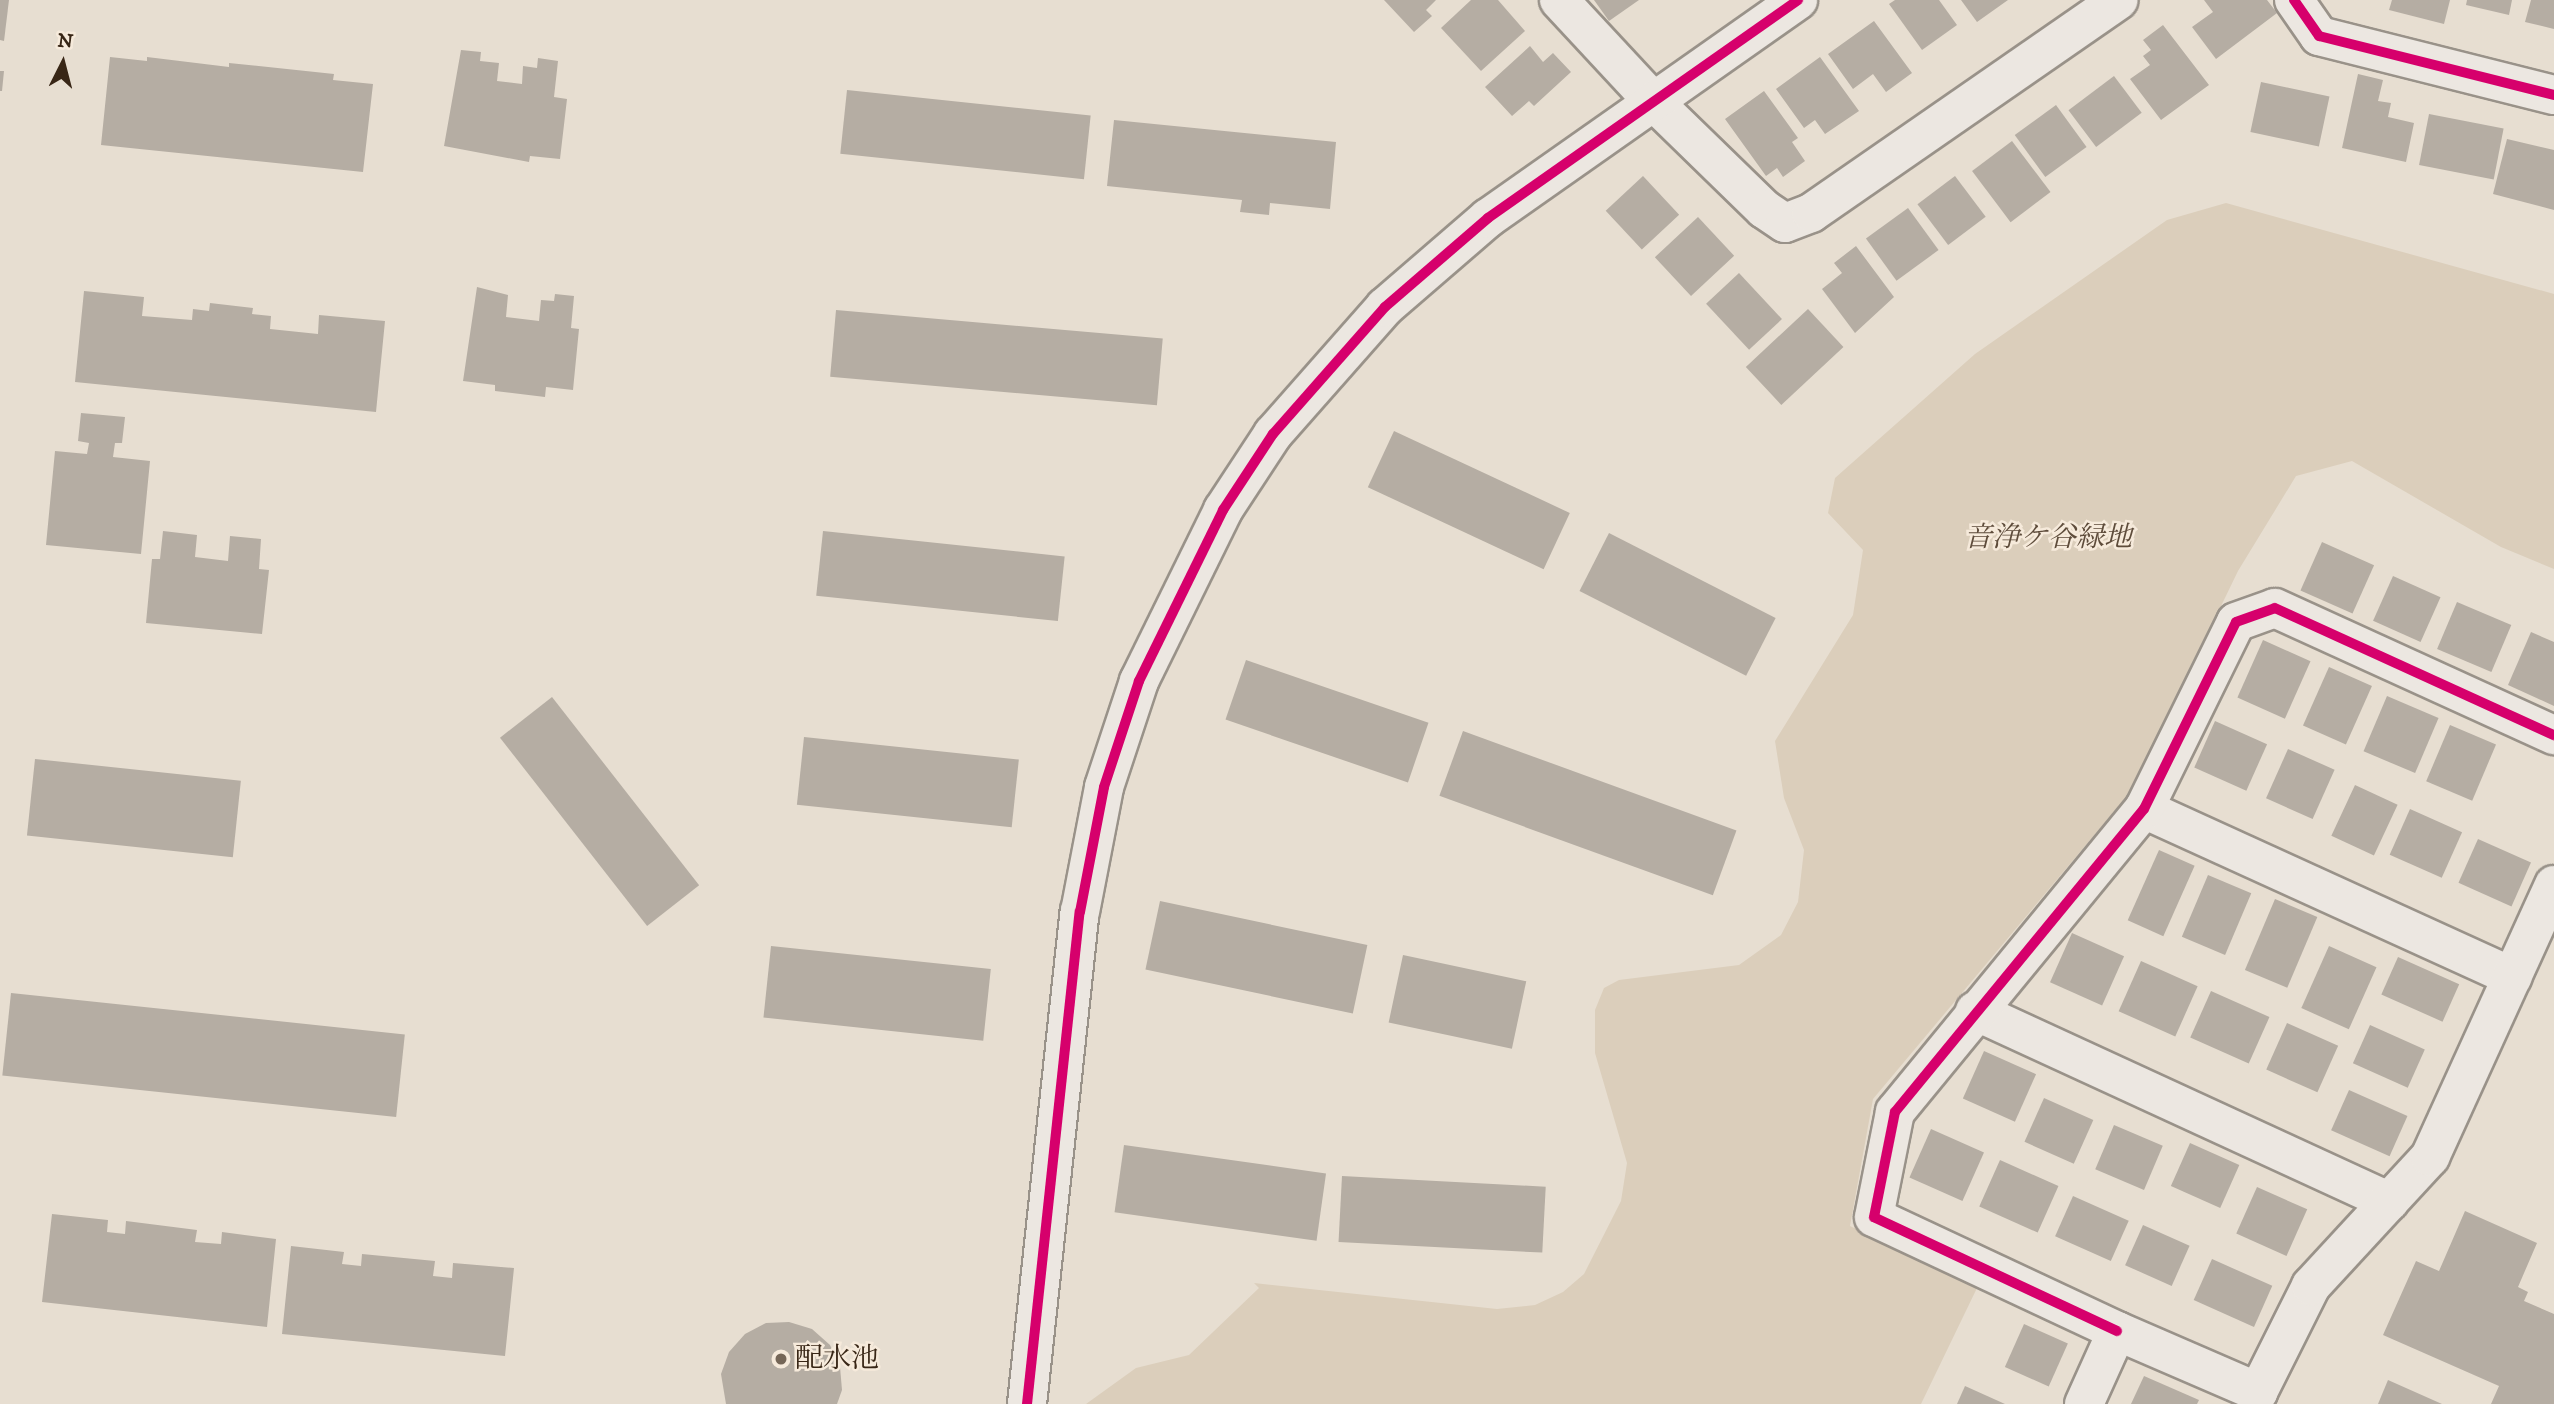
<!DOCTYPE html>
<meta charset="utf-8">
<style>
body{margin:0}
#map{position:relative;width:2554px;height:1404px;overflow:hidden;background:#e7ded1;font-family:"IM FELL DW Pica","Noto Serif JP",serif}
div>[style]{position:absolute}
[style*='--x']{left:calc(var(--x)*1px);top:calc(var(--y)*1px);width:calc(var(--w)*1px);rotate:calc(var(--a)*1deg)}
.green>*{inset:0;background:#dbcebb}
.building>*{inset:0;background:#b5ada3;transform-origin:0 0}
.roads{filter:drop-shadow(2px 0 #999289) drop-shadow(-2px 0 #999289) drop-shadow(0 2px #999289) drop-shadow(0 -2px #999289)}
.street>*{height:38px;margin:-19px;padding:0 19px;transform-origin:19px;border-radius:19px;background:#ece7e1}
.secondary>*{height:38px;margin:-19px;padding:0 19px;transform-origin:19px;border-radius:19px;background:#ece7e1}
.cycleway>*{height:10px;margin:-5px;padding:0 5px;transform-origin:5px;border-radius:5px;background:#d6006c}
.dots>*{width:19px;height:19px;translate:-50% -50%;box-sizing:border-box;border:4px solid #f6eadb;border-radius:50%}
span{translate:-50% -50%;white-space:nowrap;text-align:center;line-height:1.15;-webkit-text-stroke:5px #f6eadb;paint-order:stroke}
.park-label{font-size:28px;color:#5e4c3b;font-style:italic}
.poi-label{font-size:28px;color:#382616}
.left{translate:0 -50%;text-align:left}
.north{position:absolute;left:28px;top:28px;width:70px;height:70px;-webkit-text-stroke:5px #f6eadb;paint-order:stroke;rotate:6deg;font-size:19px;font-weight:700;line-height:28px;text-align:center;color:#382616}
.north::after{content:'';display:block;margin:auto;width:24px;height:32px;background:#382616;clip-path:polygon(50% 0,100% 100%,50% 72%,0 100%)}
</style>
<div id="map">
<div class="green">
<i style="clip-path:polygon(2226px 203px,2554px 294px,2554px 569px,2501px 547px,2352px 461px,2296px 476px,2238px 571px,2132px 790px,1873px 1099px,1850px 1226px,1977px 1288px,1921px 1404px,1086px 1404px,1136px 1368px,1189px 1355px,1259px 1288px,1254px 1283px,1497px 1309px,1535px 1305px,1563px 1292px,1584px 1274px,1621px 1201px,1627px 1163px,1595px 1053px,1595px 1010px,1604px 988px,1619px 980px,1739px 965px,1781px 935px,1798px 902px,1804px 850px,1784px 798px,1775px 741px,1853px 615px,1863px 550px,1828px 513px,1835px 478px,1975px 354px,2167px 220px)"></i>
</div>
<div class="building">
<i style="clip-path:polygon(0 0,9px 0,4px 41px,0 40px)"></i>
<i style="clip-path:polygon(1384px 0,1436px 0,1426px 10px,1432px 16px,1414px 32px)"></i>
<i style="clip-path:polygon(1471px 0,1498px 0,1525px 31px,1481px 71px,1441px 28px)"></i>
<i style="clip-path:polygon(1594px 0,1639px 0,1609px 21px)"></i>
<i style="clip-path:polygon(1895px 0,1939px 0,1957px 25px,1922px 50px,1889px 4px)"></i>
<i style="clip-path:polygon(1961px 0,2008px 0,1977px 22px)"></i>
<i style="clip-path:polygon(2204px 0,2267px 0,2277px 13px,2216px 59px,2192px 27px,2213px 12px)"></i>
<i style="clip-path:polygon(2392px 0,2450px 0,2444px 24px,2389px 10px)"></i>
<i style="clip-path:polygon(2467px 0,2512px 0,2509px 15px,2466px 5px)"></i>
<i style="clip-path:polygon(2531px 0,2554px 0,2554px 29px,2525px 22px)"></i>
<i style="clip-path:polygon(1874px 21px,1912px 73px,1886px 92px,1873px 74px,1853px 89px,1828px 54px)"></i>
<i style="clip-path:polygon(2163px 25px,2209px 85px,2161px 120px,2130px 79px,2150px 65px,2143px 56px,2151px 50px,2143px 40px)"></i>
<i style="clip-path:polygon(1530px 46px,1543px 62px,1553px 53px,1571px 72px,1534px 106px,1529px 101px,1512px 116px,1485px 87px)"></i>
<i style="clip-path:polygon(461px 50px,481px 52px,480px 61px,499px 63px,497px 81px,522px 84px,523px 66px,537px 68px,538px 58px,558px 61px,554px 97px,567px 99px,560px 159px,530px 156px,529px 162px,444px 146px)"></i>
<i style="clip-path:polygon(110px 57px,147px 61px,147px 57px,229px 67px,229px 63px,334px 74px,333px 80px,373px 84px,363px 172px,101px 145px)"></i>
<i style="clip-path:polygon(1820px 57px,1859px 111px,1825px 134px,1815px 120px,1804px 128px,1776px 89px)"></i>
<i style="clip-path:polygon(0 71px,4px 71px,2px 91px,0 91px)"></i>
<i style="clip-path:polygon(2358px 74px,2383px 80px,2378px 101px,2391px 103px,2388px 117px,2414px 123px,2406px 162px,2342px 148px)"></i>
<i style="left:2114px;top:76px;width:46px;height:57px;rotate:53deg"></i>
<i style="left:2261px;top:82px;width:70px;height:51px;rotate:12deg"></i>
<i style="left:847px;top:90px;width:245px;height:64px;rotate:6deg"></i>
<i style="clip-path:polygon(1764px 91px,1798px 138px,1792px 142px,1805px 161px,1783px 177px,1777px 168px,1766px 176px,1725px 119px)"></i>
<i style="left:2056px;top:105px;width:52px;height:51px;rotate:54deg"></i>
<i style="left:2429px;top:114px;width:76px;height:52px;rotate:11deg"></i>
<i style="clip-path:polygon(1114px 120px,1336px 142px,1330px 209px,1270px 203px,1269px 215px,1240px 212px,1242px 200px,1107px 186px)"></i>
<i style="clip-path:polygon(2507px 139px,2554px 150px,2554px 210px,2493px 194px)"></i>
<i style="left:2012px;top:141px;width:64px;height:50px;rotate:53deg"></i>
<i style="left:1643px;top:176px;width:53px;height:51px;rotate:47deg"></i>
<i style="left:1955px;top:176px;width:51px;height:47px;rotate:53deg"></i>
<i style="left:1908px;top:208px;width:52px;height:52px;rotate:54deg"></i>
<i style="left:1698px;top:217px;width:53px;height:59px;rotate:47deg"></i>
<i style="clip-path:polygon(1856px 246px,1894px 297px,1855px 333px,1822px 289px,1842px 273px,1834px 263px)"></i>
<i style="left:1739px;top:273px;width:63px;height:45px;rotate:47deg"></i>
<i style="clip-path:polygon(477px 287px,508px 295px,506px 317px,539px 321px,541px 300px,554px 301px,555px 294px,574px 296px,571px 328px,579px 329px,573px 390px,546px 387px,545px 397px,495px 391px,495px 385px,463px 381px)"></i>
<i style="clip-path:polygon(84px 291px,144px 297px,142px 316px,192px 320px,193px 309px,209px 311px,210px 303px,253px 308px,252px 314px,271px 316px,270px 329px,318px 334px,319px 315px,385px 321px,376px 412px,75px 382px)"></i>
<i style="left:1808px;top:309px;width:52px;height:85px;rotate:47deg"></i>
<i style="left:836px;top:310px;width:328px;height:67px;rotate:5deg"></i>
<i style="clip-path:polygon(81px 413px,125px 417px,122px 443px,115px 443px,113px 457px,150px 461px,141px 554px,46px 545px,55px 451px,87px 454px,89px 443px,78px 441px)"></i>
<i style="left:1394px;top:431px;width:194px;height:62px;rotate:25deg"></i>
<i style="clip-path:polygon(163px 531px,197px 535px,195px 557px,228px 561px,230px 536px,261px 539px,259px 569px,269px 570px,262px 634px,146px 623px,152px 559px,160px 559px)"></i>
<i style="left:823px;top:531px;width:243px;height:65px;rotate:6deg"></i>
<i style="left:1609px;top:533px;width:187px;height:65px;rotate:27deg"></i>
<i style="left:2322px;top:542px;width:57px;height:53px;rotate:24deg"></i>
<i style="left:2393px;top:576px;width:52px;height:49px;rotate:24deg"></i>
<i style="left:2457px;top:602px;width:59px;height:51px;rotate:23deg"></i>
<i style="clip-path:polygon(2531px 632px,2554px 642px,2554px 706px,2508px 685px)"></i>
<i style="left:2263px;top:640px;width:52px;height:63px;rotate:24deg"></i>
<i style="left:1246px;top:660px;width:193px;height:63px;rotate:19deg"></i>
<i style="left:2329px;top:667px;width:47px;height:64px;rotate:24deg"></i>
<i style="left:2387px;top:696px;width:56px;height:60px;rotate:23deg"></i>
<i style="left:552px;top:697px;width:239px;height:66px;rotate:52deg"></i>
<i style="left:2215px;top:721px;width:57px;height:51px;rotate:24deg"></i>
<i style="left:2450px;top:725px;width:50px;height:61px;rotate:23deg"></i>
<i style="left:1463px;top:731px;width:291px;height:69px;rotate:20deg"></i>
<i style="left:804px;top:737px;width:216px;height:68px;rotate:6deg"></i>
<i style="left:2288px;top:749px;width:51px;height:54px;rotate:24deg"></i>
<i style="left:35px;top:759px;width:207px;height:77px;rotate:6deg"></i>
<i style="left:2355px;top:785px;width:47px;height:56px;rotate:25deg"></i>
<i style="left:2410px;top:809px;width:57px;height:50px;rotate:24deg"></i>
<i style="left:2478px;top:839px;width:58px;height:48px;rotate:24deg"></i>
<i style="left:2159px;top:850px;width:39px;height:77px;rotate:24deg"></i>
<i style="left:2208px;top:875px;width:47px;height:67px;rotate:23deg"></i>
<i style="left:2275px;top:899px;width:46px;height:77px;rotate:23deg"></i>
<i style="left:1160px;top:901px;width:212px;height:70px;rotate:12deg"></i>
<i style="left:2072px;top:933px;width:57px;height:54px;rotate:24deg"></i>
<i style="left:771px;top:946px;width:221px;height:72px;rotate:6deg"></i>
<i style="left:2329px;top:946px;width:52px;height:68px;rotate:24deg"></i>
<i style="left:1403px;top:955px;width:126px;height:69px;rotate:12deg"></i>
<i style="left:2398px;top:957px;width:67px;height:41px;rotate:24deg"></i>
<i style="left:2141px;top:961px;width:62px;height:55px;rotate:24deg"></i>
<i style="left:2211px;top:991px;width:64px;height:51px;rotate:24deg"></i>
<i style="left:11px;top:993px;width:396px;height:83px;rotate:6deg"></i>
<i style="left:2287px;top:1023px;width:56px;height:51px;rotate:24deg"></i>
<i style="left:2370px;top:1025px;width:60px;height:42px;rotate:24deg"></i>
<i style="left:1984px;top:1051px;width:57px;height:52px;rotate:24deg"></i>
<i style="left:2349px;top:1090px;width:64px;height:44px;rotate:24deg"></i>
<i style="left:2044px;top:1098px;width:54px;height:48px;rotate:24deg"></i>
<i style="left:2114px;top:1125px;width:53px;height:48px;rotate:23deg"></i>
<i style="left:1931px;top:1129px;width:58px;height:53px;rotate:24deg"></i>
<i style="left:2190px;top:1143px;width:54px;height:47px;rotate:24deg"></i>
<i style="left:1124px;top:1145px;width:204px;height:68px;rotate:8deg"></i>
<i style="left:2000px;top:1160px;width:64px;height:51px;rotate:24deg"></i>
<i style="left:1342px;top:1176px;width:204px;height:66px;rotate:3deg"></i>
<i style="left:2257px;top:1187px;width:55px;height:51px;rotate:24deg"></i>
<i style="left:2073px;top:1196px;width:61px;height:44px;rotate:24deg"></i>
<i style="clip-path:polygon(2465px 1211px,2537px 1243px,2518px 1287px,2528px 1292px,2524px 1301px,2554px 1314px,2554px 1404px,2491px 1404px,2499px 1386px,2383px 1335px,2416px 1261px,2439px 1271px)"></i>
<i style="clip-path:polygon(52px 1214px,108px 1220px,107px 1232px,125px 1234px,126px 1221px,197px 1230px,195px 1242px,221px 1244px,222px 1232px,276px 1239px,267px 1327px,42px 1302px)"></i>
<i style="left:2143px;top:1225px;width:51px;height:44px;rotate:24deg"></i>
<i style="clip-path:polygon(291px 1246px,344px 1252px,342px 1264px,361px 1266px,362px 1254px,435px 1261px,433px 1276px,452px 1278px,453px 1263px,514px 1268px,505px 1356px,282px 1334px)"></i>
<i style="left:2212px;top:1259px;width:66px;height:45px;rotate:24deg"></i>
<i style="clip-path:polygon(789px 1322px,812px 1329px,830px 1345px,840px 1367px,842px 1390px,837px 1404px,726px 1404px,721px 1374px,729px 1352px,745px 1334px,766px 1323px)"></i>
<i style="left:2024px;top:1324px;width:48px;height:47px;rotate:24deg"></i>
<i style="clip-path:polygon(2144px 1376px,2199px 1400px,2197px 1404px,2131px 1404px)"></i>
<i style="clip-path:polygon(2388px 1380px,2442px 1404px,2378px 1404px)"></i>
<i style="clip-path:polygon(1965px 1386px,2005px 1404px,1957px 1404px)"></i>
</div>
<div class="roads">
<div class="street">
<i style="--x:1559;--y:0;--w:138;--a:47.1"></i>
<i style="--x:1653;--y:101;--w:155;--a:44.2"></i>
<i style="--x:1764;--y:209;--w:25;--a:34"></i>
<i style="--x:1785;--y:223;--w:28;--a:-21"></i>
<i style="--x:1811;--y:213;--w:374;--a:-34.7"></i>
<i style="--x:2294;--y:0;--w:44;--a:55.2"></i>
<i style="--x:2319;--y:36;--w:242;--a:14.1"></i>
<i style="--x:2144;--y:809;--w:405;--a:24.5"></i>
<i style="--x:1975;--y:1011;--w:456;--a:24.7"></i>
<i style="--x:2117;--y:1331;--w:268;--a:-154.9"></i>
<i style="--x:1874;--y:1217;--w:107;--a:-78.7"></i>
<i style="--x:1895;--y:1112;--w:392;--a:-50.6"></i>
<i style="--x:2144;--y:809;--w:208;--a:-63.8"></i>
<i style="--x:2236;--y:622;--w:41;--a:-19.7"></i>
<i style="--x:2275;--y:608;--w:307;--a:24.5"></i>
<i style="--x:2084;--y:1404;--w:80;--a:-65.7"></i>
<i style="--x:2117;--y:1331;--w:154;--a:23.4"></i>
<i style="--x:2258;--y:1392;--w:119;--a:-63.4"></i>
<i style="--x:2311;--y:1286;--w:176;--a:-47.3"></i>
<i style="--x:2430;--y:1157;--w:299;--a:-65.5"></i>
</div>
<div class="secondary">
<i style="--x:1027;--y:1404;--w:495;--a:-83.9"></i>
<i style="--x:1080;--y:912;--w:127;--a:-79.1"></i>
<i style="--x:1104;--y:787;--w:112;--a:-71.7"></i>
<i style="--x:1139;--y:681;--w:191;--a:-63.8"></i>
<i style="--x:1223;--y:510;--w:91;--a:-56.7"></i>
<i style="--x:1273;--y:434;--w:169;--a:-48.6"></i>
<i style="--x:1385;--y:307;--w:136;--a:-40.8"></i>
<i style="--x:1488;--y:218;--w:379;--a:-35.1"></i>
</div>
</div>
<div class="cycleway">
<i style="--x:2294;--y:0;--w:44;--a:55.2"></i>
<i style="--x:2319;--y:36;--w:242;--a:14.1"></i>
<i style="--x:2117;--y:1331;--w:268;--a:-154.9"></i>
<i style="--x:1874;--y:1217;--w:107;--a:-78.7"></i>
<i style="--x:1895;--y:1112;--w:392;--a:-50.6"></i>
<i style="--x:2144;--y:809;--w:208;--a:-63.8"></i>
<i style="--x:2236;--y:622;--w:41;--a:-19.7"></i>
<i style="--x:2275;--y:608;--w:307;--a:24.5"></i>
<i style="--x:1027;--y:1404;--w:495;--a:-83.9"></i>
<i style="--x:1080;--y:912;--w:127;--a:-79.1"></i>
<i style="--x:1104;--y:787;--w:112;--a:-71.7"></i>
<i style="--x:1139;--y:681;--w:191;--a:-63.8"></i>
<i style="--x:1223;--y:510;--w:91;--a:-56.7"></i>
<i style="--x:1273;--y:434;--w:169;--a:-48.6"></i>
<i style="--x:1385;--y:307;--w:136;--a:-40.8"></i>
<i style="--x:1488;--y:218;--w:379;--a:-35.1"></i>
</div>
<div class="dots">
<i style="left:781px;top:1359px;background:#756657"></i>
</div>
<div class="park-label">
<span style="left:2048px;top:538px">音浄ケ谷緑地</span>
</div>
<div class="poi-label">
<span class="left" style="left:795px;top:1359px">配水池</span>
</div>
<div class="north">N</div>
</div>
